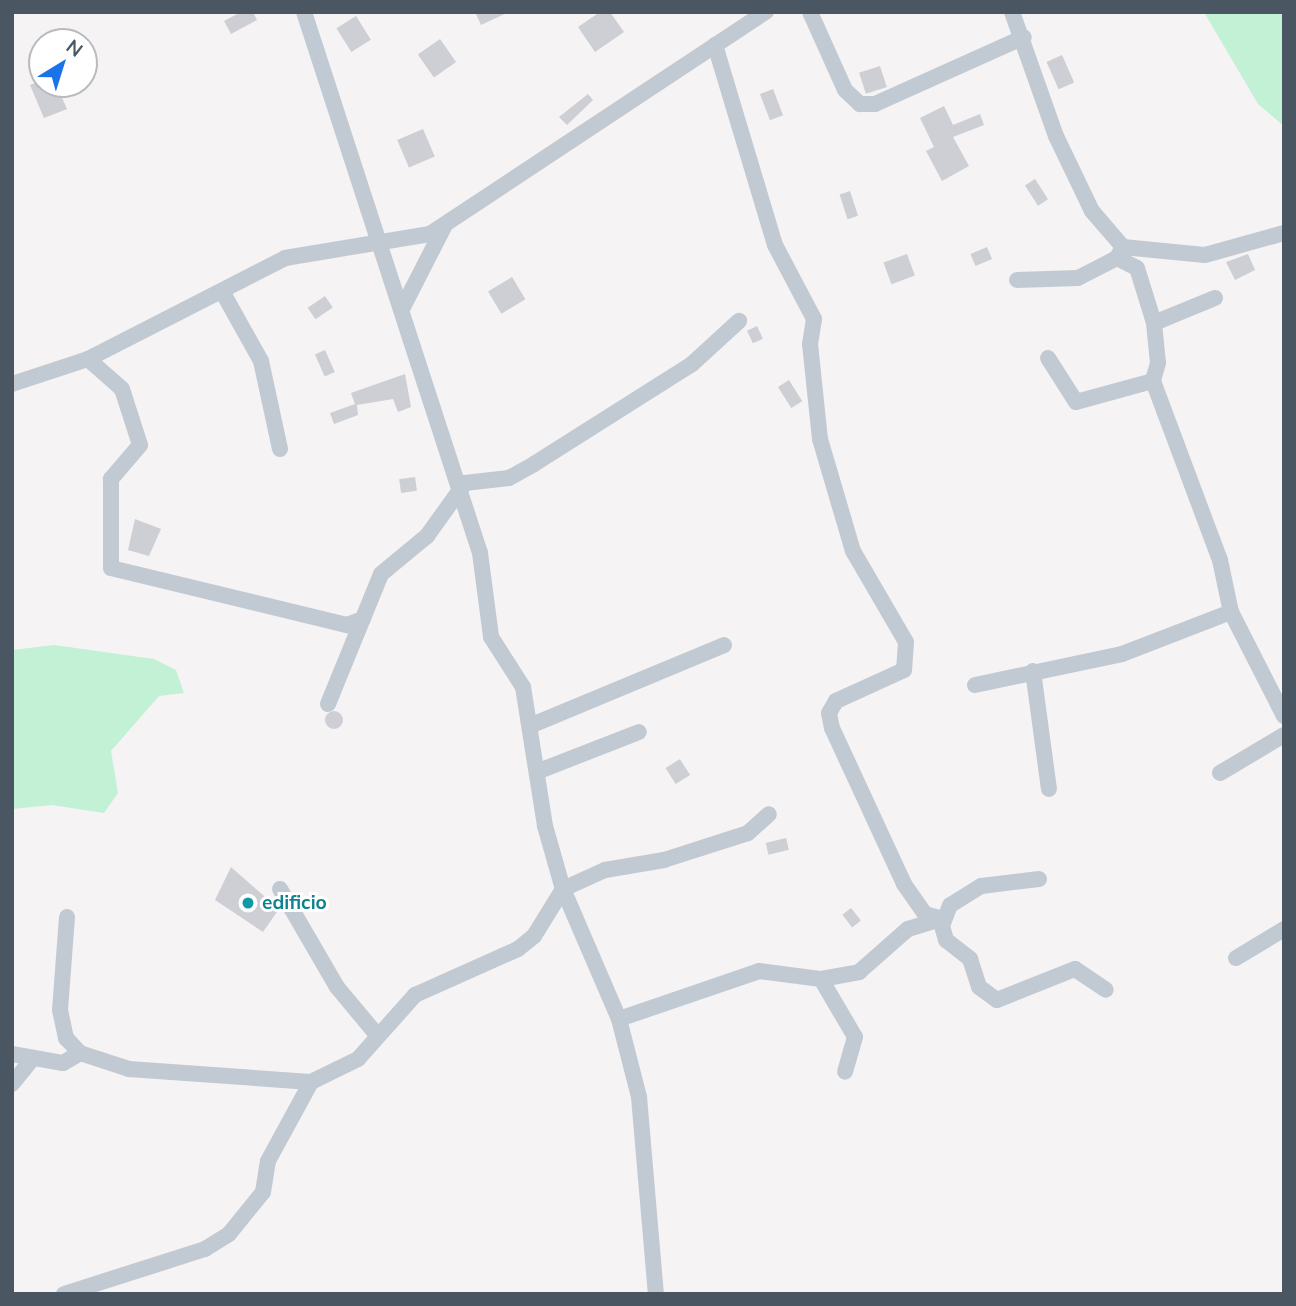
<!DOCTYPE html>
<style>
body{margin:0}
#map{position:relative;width:1296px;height:1306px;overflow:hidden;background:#f5f3f3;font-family:Mulish,sans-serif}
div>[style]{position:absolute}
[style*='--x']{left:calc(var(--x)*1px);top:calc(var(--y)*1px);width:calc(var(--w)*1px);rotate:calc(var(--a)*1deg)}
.green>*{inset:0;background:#c3f1d5}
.building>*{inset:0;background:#cdcfd5;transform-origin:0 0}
.round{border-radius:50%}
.minor>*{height:16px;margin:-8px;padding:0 8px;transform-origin:8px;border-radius:8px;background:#c1cad2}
.dots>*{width:19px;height:19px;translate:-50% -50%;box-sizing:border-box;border:4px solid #fff;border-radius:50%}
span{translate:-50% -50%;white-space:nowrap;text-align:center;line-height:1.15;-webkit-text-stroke:6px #fff;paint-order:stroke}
.culture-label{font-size:19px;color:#0d838f;font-weight:700}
.left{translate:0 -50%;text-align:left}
.frame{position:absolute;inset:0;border:14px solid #4a5661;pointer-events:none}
.north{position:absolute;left:28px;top:28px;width:70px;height:70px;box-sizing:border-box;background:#fff;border:2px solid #b7bbc0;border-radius:50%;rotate:38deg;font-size:19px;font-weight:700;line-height:28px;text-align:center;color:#4a5661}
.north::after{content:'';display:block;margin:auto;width:24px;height:32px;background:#1a73e8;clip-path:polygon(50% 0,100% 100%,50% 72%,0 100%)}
</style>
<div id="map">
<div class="green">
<i style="clip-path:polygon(1204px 12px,1284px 12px,1284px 126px,1258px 104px)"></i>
<i style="clip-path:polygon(54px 645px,154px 659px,176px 670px,184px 693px,159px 696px,111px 751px,118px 793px,104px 813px,52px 805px,12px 809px,12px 650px)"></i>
</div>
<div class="building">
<i style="clip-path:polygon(241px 12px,253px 12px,257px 20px,231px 34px,224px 21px)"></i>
<i style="clip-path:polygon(475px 12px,509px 12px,481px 25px)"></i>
<i style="clip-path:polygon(600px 12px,610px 12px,624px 32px,595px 52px,578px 27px)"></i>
<i style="left:356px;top:16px;width:28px;height:23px;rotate:58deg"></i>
<i style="left:440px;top:39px;width:28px;height:27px;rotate:55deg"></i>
<i style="left:1062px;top:55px;width:30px;height:17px;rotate:66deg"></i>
<i style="left:880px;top:66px;width:22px;height:22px;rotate:72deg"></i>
<i style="clip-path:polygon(42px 80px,56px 84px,67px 109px,44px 118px,30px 85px)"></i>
<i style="left:773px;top:89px;width:28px;height:14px;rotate:69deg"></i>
<i style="clip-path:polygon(588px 94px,593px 100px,567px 125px,559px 117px)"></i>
<i style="clip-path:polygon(944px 106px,953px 125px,980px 114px,984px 125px,953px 137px,969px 166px,942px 181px,926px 151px,934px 147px,920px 118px)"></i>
<i style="left:423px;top:129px;width:30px;height:28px;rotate:67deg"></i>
<i style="left:1035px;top:179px;width:24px;height:12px;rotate:57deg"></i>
<i style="left:850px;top:191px;width:26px;height:11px;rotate:72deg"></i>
<i style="left:987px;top:247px;width:13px;height:18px;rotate:67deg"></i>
<i style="left:907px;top:254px;width:23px;height:25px;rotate:70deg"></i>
<i style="clip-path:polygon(1248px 254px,1255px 270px,1235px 280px,1226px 262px)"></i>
<i style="left:512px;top:277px;width:26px;height:28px;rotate:59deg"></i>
<i style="left:325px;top:296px;width:14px;height:21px;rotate:56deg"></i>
<i style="left:757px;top:326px;width:14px;height:11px;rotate:65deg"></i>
<i style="left:325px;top:350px;width:24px;height:11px;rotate:66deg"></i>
<i style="clip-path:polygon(405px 374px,411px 407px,398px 412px,393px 399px,357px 405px,358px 415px,334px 424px,330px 413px,355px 404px,351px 393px)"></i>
<i style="left:789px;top:380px;width:25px;height:13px;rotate:58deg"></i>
<i style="left:415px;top:477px;width:14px;height:16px;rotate:82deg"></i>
<i style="clip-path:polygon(135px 519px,161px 529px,149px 556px,128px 550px)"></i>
<i class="round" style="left:325px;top:711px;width:18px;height:18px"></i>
<i style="left:680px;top:759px;width:19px;height:17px;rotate:58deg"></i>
<i style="left:786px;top:838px;width:12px;height:21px;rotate:76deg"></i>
<i style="clip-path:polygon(231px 867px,279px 909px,263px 932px,215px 900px)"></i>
<i style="left:851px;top:908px;width:16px;height:11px;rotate:52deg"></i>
</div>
<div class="minor">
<i style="--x:304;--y:12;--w:569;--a:71.98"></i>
<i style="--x:480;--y:553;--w:85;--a:82.5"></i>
<i style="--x:491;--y:637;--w:59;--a:57.4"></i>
<i style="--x:523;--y:687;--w:141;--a:81"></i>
<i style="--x:545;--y:826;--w:66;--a:74.1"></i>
<i style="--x:563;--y:889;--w:142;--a:66.7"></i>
<i style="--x:619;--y:1019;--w:81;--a:75.6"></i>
<i style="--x:639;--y:1097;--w:198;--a:85.1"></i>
<i style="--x:810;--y:12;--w:85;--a:65.8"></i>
<i style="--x:845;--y:90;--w:21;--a:43"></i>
<i style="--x:860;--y:104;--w:15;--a:0"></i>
<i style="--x:875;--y:104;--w:163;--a:-24.2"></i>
<i style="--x:1012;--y:12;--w:132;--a:70.5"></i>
<i style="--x:1056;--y:136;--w:83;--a:64.4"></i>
<i style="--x:1092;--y:211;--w:48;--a:49.3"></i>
<i style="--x:1123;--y:247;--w:82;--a:5.6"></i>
<i style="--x:1205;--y:255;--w:82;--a:-15.6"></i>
<i style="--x:715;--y:45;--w:209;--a:73.3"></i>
<i style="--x:775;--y:245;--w:84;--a:62.2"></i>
<i style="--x:814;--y:319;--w:25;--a:99"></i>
<i style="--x:810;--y:344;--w:96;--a:84"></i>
<i style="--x:820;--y:439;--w:117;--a:73.6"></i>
<i style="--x:853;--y:551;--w:105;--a:59.8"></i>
<i style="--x:906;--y:642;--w:28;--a:94"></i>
<i style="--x:904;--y:670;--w:75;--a:155.5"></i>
<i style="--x:836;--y:701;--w:14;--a:120"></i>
<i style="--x:829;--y:713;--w:15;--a:79"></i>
<i style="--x:832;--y:728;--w:172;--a:65.2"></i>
<i style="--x:904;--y:884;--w:37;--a:55"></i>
<i style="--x:925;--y:914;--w:19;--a:16"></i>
<i style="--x:1123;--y:247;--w:13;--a:119"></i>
<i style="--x:1117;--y:258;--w:22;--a:27"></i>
<i style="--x:1137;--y:268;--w:58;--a:72.8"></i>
<i style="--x:1154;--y:323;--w:40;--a:84.3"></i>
<i style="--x:1158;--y:363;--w:19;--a:106"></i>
<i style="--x:1153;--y:381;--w:191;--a:69.5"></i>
<i style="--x:1220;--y:560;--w:53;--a:78.1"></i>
<i style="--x:1231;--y:612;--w:117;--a:63"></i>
<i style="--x:1017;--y:280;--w:61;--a:-1.9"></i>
<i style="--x:1078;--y:278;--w:44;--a:-27.1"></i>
<i style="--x:223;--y:293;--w:78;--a:60.8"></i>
<i style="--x:261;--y:361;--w:90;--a:77.8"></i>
<i style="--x:403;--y:307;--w:92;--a:-62.9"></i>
<i style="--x:1154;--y:323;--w:66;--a:-22.3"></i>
<i style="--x:1048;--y:358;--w:52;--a:57.5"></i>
<i style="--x:1076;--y:402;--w:80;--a:-15.3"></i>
<i style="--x:88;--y:359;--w:45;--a:41.4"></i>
<i style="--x:122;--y:389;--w:59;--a:72.2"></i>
<i style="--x:140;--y:445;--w:45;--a:130.5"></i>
<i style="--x:111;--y:479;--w:89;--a:90"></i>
<i style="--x:111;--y:568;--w:243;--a:13.6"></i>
<i style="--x:347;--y:625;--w:17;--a:-21"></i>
<i style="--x:12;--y:384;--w:80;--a:-18.2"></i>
<i style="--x:88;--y:359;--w:221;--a:-27.1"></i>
<i style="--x:285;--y:258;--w:147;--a:-9.4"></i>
<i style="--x:430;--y:234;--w:403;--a:-33.5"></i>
<i style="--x:1033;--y:671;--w:119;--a:82.3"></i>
<i style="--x:975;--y:685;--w:150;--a:-11.9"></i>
<i style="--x:1122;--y:654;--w:117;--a:-21.1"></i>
<i style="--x:328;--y:704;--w:140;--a:-67.8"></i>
<i style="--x:381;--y:574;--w:60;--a:-39.6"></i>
<i style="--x:427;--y:536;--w:65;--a:-54.4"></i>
<i style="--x:465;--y:483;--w:44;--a:-6.5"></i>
<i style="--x:509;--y:478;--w:29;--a:-29"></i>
<i style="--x:534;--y:464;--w:187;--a:-32.3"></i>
<i style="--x:692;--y:364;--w:64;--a:-42.5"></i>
<i style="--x:532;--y:725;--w:208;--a:-22.6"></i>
<i style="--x:539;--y:771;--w:107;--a:-21.3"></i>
<i style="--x:1220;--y:773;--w:74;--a:-30.7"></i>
<i style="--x:1039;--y:879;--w:58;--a:173.1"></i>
<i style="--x:981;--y:886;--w:36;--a:148"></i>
<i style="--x:950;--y:905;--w:22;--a:111"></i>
<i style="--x:942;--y:926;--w:15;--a:74"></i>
<i style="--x:946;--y:940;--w:31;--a:38"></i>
<i style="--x:970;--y:959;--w:29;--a:72"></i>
<i style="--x:979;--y:987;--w:22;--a:36"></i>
<i style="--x:997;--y:1000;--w:84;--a:-21.7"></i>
<i style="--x:1075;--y:969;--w:37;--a:34"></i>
<i style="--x:280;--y:889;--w:113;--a:59.8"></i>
<i style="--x:337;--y:987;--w:62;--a:50.2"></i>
<i style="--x:67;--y:917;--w:93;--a:94.3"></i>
<i style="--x:60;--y:1010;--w:29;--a:78"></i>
<i style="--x:66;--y:1038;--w:21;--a:47"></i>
<i style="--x:80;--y:1053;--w:52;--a:18.1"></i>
<i style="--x:129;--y:1069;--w:182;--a:4.1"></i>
<i style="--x:311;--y:1082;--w:52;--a:-26.1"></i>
<i style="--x:358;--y:1059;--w:86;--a:-48.3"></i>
<i style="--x:415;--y:995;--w:113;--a:-24.1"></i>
<i style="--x:518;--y:949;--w:21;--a:-39"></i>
<i style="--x:534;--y:936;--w:55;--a:-58.3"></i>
<i style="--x:563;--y:889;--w:46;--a:-24.3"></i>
<i style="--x:605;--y:870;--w:60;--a:-9.6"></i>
<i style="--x:664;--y:860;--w:88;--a:-17.8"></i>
<i style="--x:748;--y:833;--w:28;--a:-42"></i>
<i style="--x:1236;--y:958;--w:56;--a:-31.1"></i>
<i style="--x:821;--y:979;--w:67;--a:59.6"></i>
<i style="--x:855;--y:1037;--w:36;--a:106"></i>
<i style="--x:619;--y:1019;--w:148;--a:-18.9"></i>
<i style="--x:759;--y:971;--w:63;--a:7.4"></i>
<i style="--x:821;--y:979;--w:39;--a:-10"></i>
<i style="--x:859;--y:972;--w:65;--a:-41.3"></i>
<i style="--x:908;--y:929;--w:34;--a:-17"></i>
<i style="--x:12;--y:1054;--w:52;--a:10"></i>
<i style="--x:63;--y:1063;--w:20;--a:-30"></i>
<i style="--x:12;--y:1084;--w:32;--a:-51"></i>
<i style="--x:64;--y:1294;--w:148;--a:-17.7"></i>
<i style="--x:205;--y:1249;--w:28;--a:-32"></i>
<i style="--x:229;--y:1234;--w:54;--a:-51"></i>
<i style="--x:263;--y:1192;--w:31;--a:-81"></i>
<i style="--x:268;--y:1161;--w:90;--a:-61.4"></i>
</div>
<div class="dots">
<i style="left:248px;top:903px;background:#0f9aa8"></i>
</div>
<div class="culture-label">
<span class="left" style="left:262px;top:903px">edificio</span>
</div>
<div class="frame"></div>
<div class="north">N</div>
</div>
